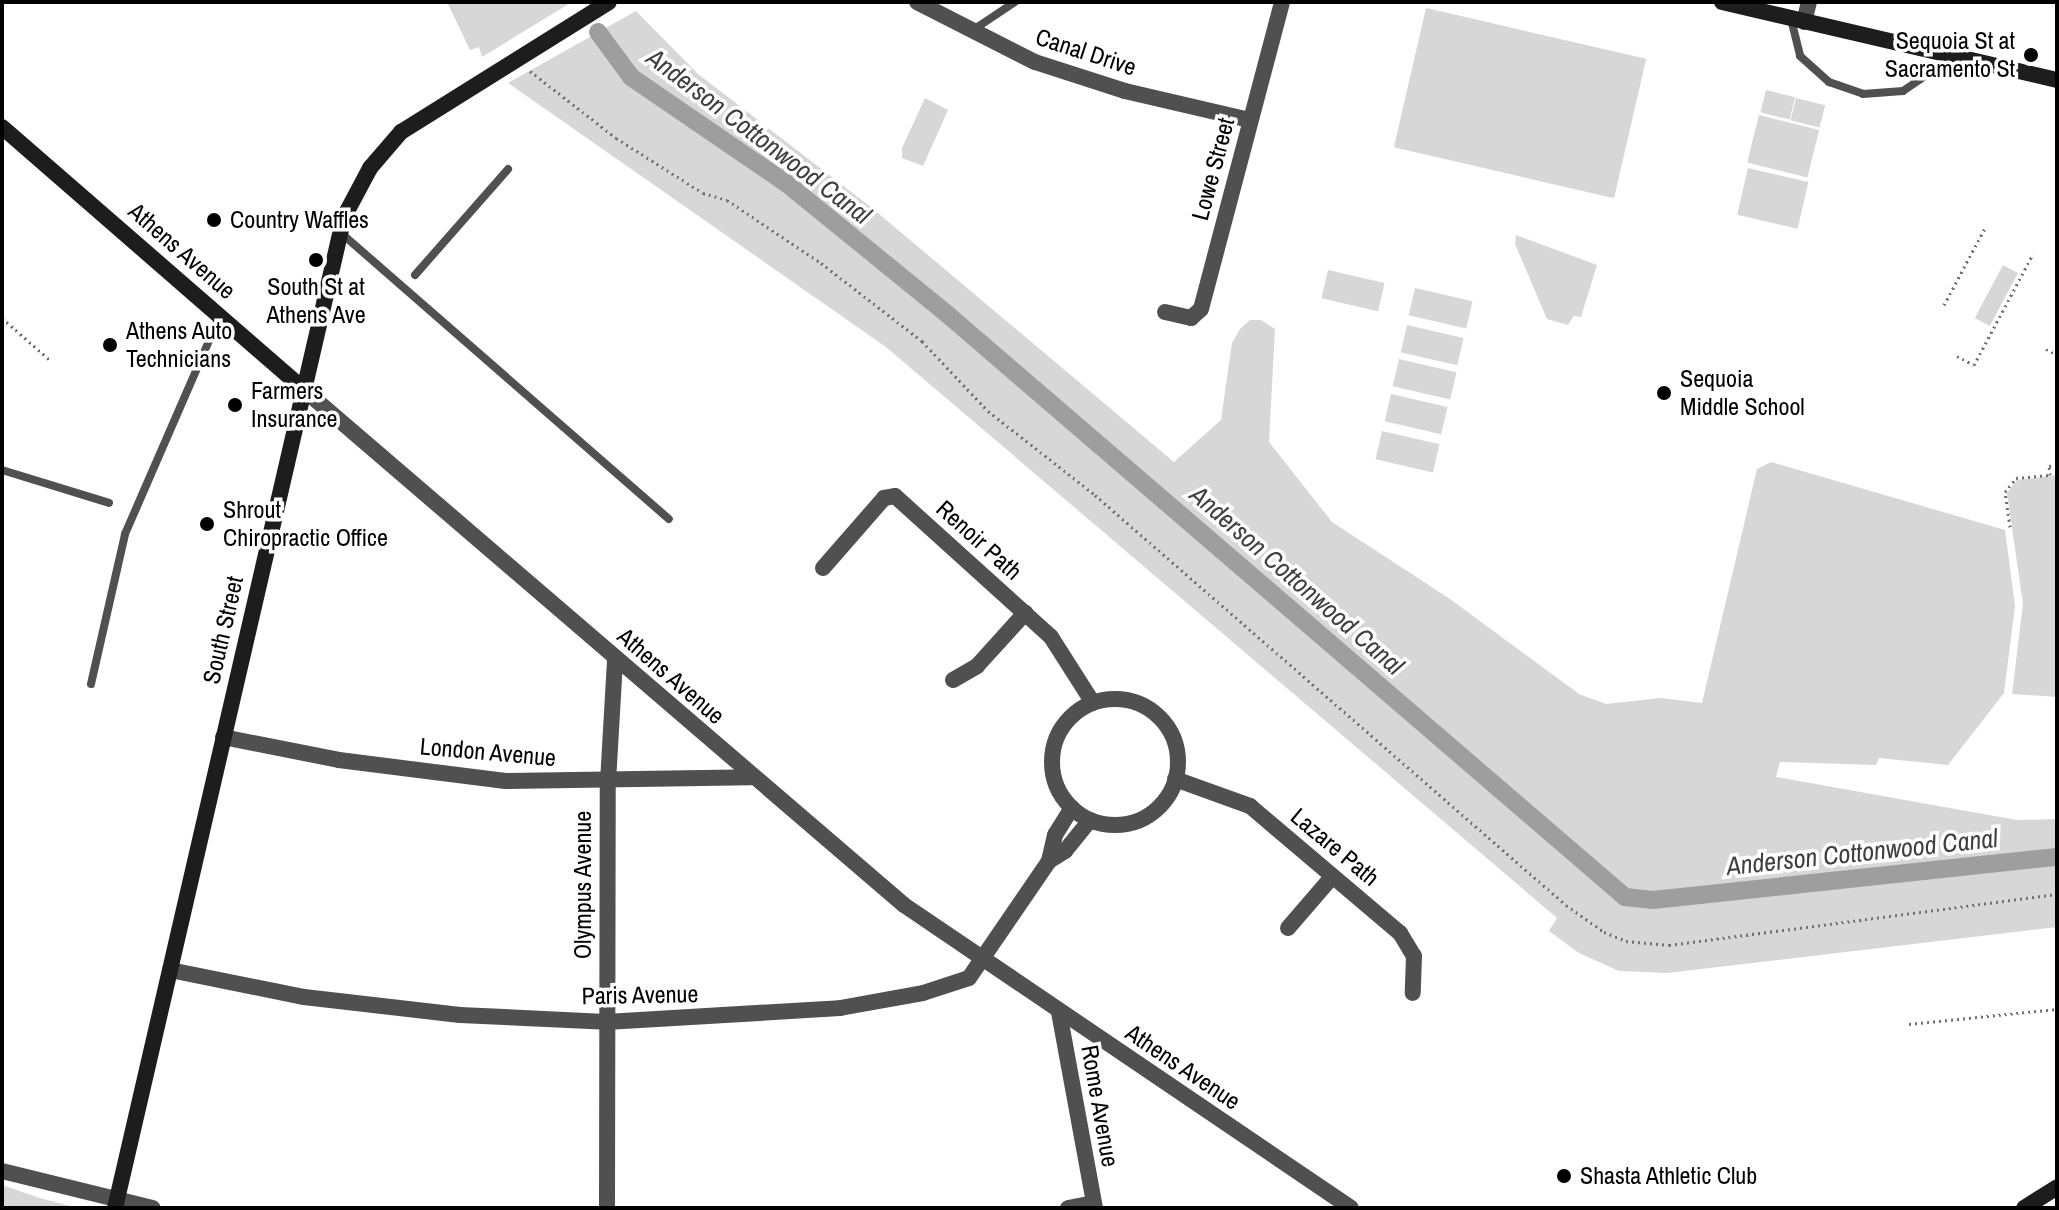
<!DOCTYPE html>
<style>
body{margin:0}
#map{position:relative;width:2059px;height:1210px;overflow:hidden;background:#fff;font-family:"Archivo Narrow",sans-serif}
div>[style]{position:absolute}
[style*='--x']{left:calc(var(--x)*1px);top:calc(var(--y)*1px);width:calc(var(--w)*1px);rotate:calc(var(--a)*1deg)}
.green>*{inset:0;background:#d7d7d7;transform-origin:0 0}
.canal>*{height:18px;margin:-9px;padding:0 9px;transform-origin:9px;border-radius:9px;background:#9e9e9e}
.path>*{height:3px;margin-top:-1.5px;transform-origin:0;background:repeating-linear-gradient(90deg,#727272 0 2px,transparent 0 6px)}
.lane>*{height:8px;margin:-4px;padding:0 4px;transform-origin:4px;border-radius:4px;background:#505050}
.street>*{height:16px;margin:-8px;padding:0 8px;transform-origin:8px;border-radius:8px;background:#505050}
.street>.ring{margin:-8px;padding:0;box-sizing:content-box;background:none;border:16px solid #505050;border-radius:50%}
.secondary>*{height:16px;margin:-8px;padding:0 8px;transform-origin:8px;border-radius:8px;background:#1d1d1d}
.dots>*{width:22px;height:22px;translate:-50% -50%;box-sizing:border-box;border:4px solid #fff;border-radius:50%}
span{translate:-50% -50%;white-space:nowrap;text-align:center;line-height:1.15;-webkit-text-stroke:7px #fff;paint-order:stroke}
.poi-label{font-size:24px;color:#000}
.right{translate:-100% -50%;text-align:right}
.left{translate:0 -50%;text-align:left}
.street-label{font-size:24px;color:#000}
.water-label{font-size:26px;color:#3f3f3f;font-style:italic}
.frame{position:absolute;inset:0;border:4px solid #000;pointer-events:none}
</style>
<div id="map">
<div class="green">
<i style="clip-path:polygon(447px 2px,572px 2px,482px 57px,479px 47px,470px 50px)"></i>
<i style="left:1426px;top:8px;width:226px;height:143px;rotate:13deg"></i>
<i style="clip-path:polygon(636px 11px,698px 74px,872px 208px,1174px 462px,1221px 420px,1232px 343px,1240px 329px,1250px 320px,1261px 320px,1275px 329px,1269px 442px,1332px 522px,1450px 599px,1579px 694px,1606px 704px,1661px 698px,1702px 703px,1757px 469px,1771px 462px,2005px 530px,2015px 606px,2004px 693px,1948px 765px,1879px 758px,1876px 765px,1780px 762px,1776px 777px,2017px 820px,2057px 819px,2057px 927px,1667px 973px,1619px 971px,1579px 953px,1549px 931px,1557px 918px,886px 347px,508px 83px)"></i>
<i style="left:1766px;top:90px;width:30px;height:23px;rotate:14deg"></i>
<i style="clip-path:polygon(925px 98px,948px 110px,923px 166px,902px 158px,902px 148px)"></i>
<i style="left:1796px;top:98px;width:30px;height:23px;rotate:14deg"></i>
<i style="left:1759px;top:115px;width:62px;height:49px;rotate:14deg"></i>
<i style="left:1748px;top:168px;width:62px;height:48px;rotate:13deg"></i>
<i style="clip-path:polygon(1516px 235px,1597px 265px,1581px 317px,1574px 316px,1568px 325px,1547px 319px,1515px 244px)"></i>
<i style="left:2003px;top:265px;width:17px;height:60px;rotate:28deg"></i>
<i style="left:1328px;top:270px;width:58px;height:29px;rotate:13deg"></i>
<i style="left:1415px;top:288px;width:59px;height:28px;rotate:13deg"></i>
<i style="left:1407px;top:325px;width:58px;height:28px;rotate:13deg"></i>
<i style="left:1399px;top:359px;width:59px;height:28px;rotate:13deg"></i>
<i style="left:1391px;top:394px;width:58px;height:28px;rotate:13deg"></i>
<i style="left:1382px;top:431px;width:59px;height:29px;rotate:13deg"></i>
<i style="clip-path:polygon(2057px 475px,2057px 697px,2012px 694px,2023px 604px,2007px 493px,2017px 480px)"></i>
<i style="clip-path:polygon(2px 1185px,40px 1198px,78px 1208px,2px 1208px)"></i>
</div>
<div class="canal">
<i style="--x:598;--y:32;--w:56;--a:53.7"></i>
<i style="--x:631;--y:77;--w:188;--a:34.4"></i>
<i style="--x:786;--y:183;--w:208;--a:39.1"></i>
<i style="--x:947;--y:314;--w:894;--a:40.69"></i>
<i style="--x:1625;--y:897;--w:28;--a:6"></i>
<i style="--x:1653;--y:900;--w:406;--a:-6.1"></i>
</div>
<div class="path">
<i style="--x:530;--y:71;--w:109;--a:37.9"></i>
<i style="--x:616;--y:138;--w:103;--a:32.3"></i>
<i style="--x:703;--y:193;--w:25;--a:16"></i>
<i style="--x:727;--y:200;--w:113;--a:33.8"></i>
<i style="--x:821;--y:263;--w:128;--a:37.7"></i>
<i style="--x:922;--y:341;--w:96;--a:46.7"></i>
<i style="--x:988;--y:411;--w:136;--a:38.1"></i>
<i style="--x:1095;--y:495;--w:624;--a:41.04"></i>
<i style="--x:1566;--y:905;--w:47;--a:35.4"></i>
<i style="--x:1604;--y:932;--w:24;--a:22"></i>
<i style="--x:1626;--y:941;--w:43;--a:5.3"></i>
<i style="--x:1669;--y:945;--w:391;--a:-7.5"></i>
<i style="--x:1944;--y:305;--w:87;--a:-62"></i>
<i style="--x:2;--y:318;--w:64;--a:41.2"></i>
<i style="--x:2046;--y:349;--w:13;--a:29"></i>
<i style="--x:1957;--y:356;--w:19;--a:28"></i>
<i style="--x:1974;--y:365;--w:126;--a:-62"></i>
<i style="--x:2010;--y:527;--w:35;--a:-98"></i>
<i style="--x:2005;--y:492;--w:18;--a:-52"></i>
<i style="--x:2016;--y:478;--w:34;--a:-5"></i>
<i style="--x:2050;--y:475;--w:9;--a:-96"></i>
<i style="--x:2049;--y:466;--w:8;--a:-7"></i>
<i style="--x:1909;--y:1024;--w:149;--a:-5.8"></i>
</div>
<div class="lane">
<i style="--x:1791;--y:19;--w:38;--a:76"></i>
<i style="--x:1800;--y:56;--w:39;--a:42"></i>
<i style="--x:1829;--y:82;--w:36;--a:19"></i>
<i style="--x:1863;--y:94;--w:40;--a:-4.3"></i>
<i style="--x:1903;--y:91;--w:60;--a:-34.2"></i>
<i style="--x:973;--y:30;--w:50;--a:-33.7"></i>
<i style="--x:341;--y:233;--w:435;--a:41.1"></i>
<i style="--x:415;--y:275;--w:141;--a:-48.7"></i>
<i style="--x:2;--y:470;--w:112;--a:17.1"></i>
<i style="--x:91;--y:684;--w:154;--a:-77.2"></i>
<i style="--x:125;--y:534;--w:238;--a:-66.5"></i>
</div>
<div class="street">
<i style="--x:917;--y:2;--w:132;--a:27"></i>
<i style="--x:1035;--y:62;--w:95;--a:17.9"></i>
<i style="--x:1125;--y:91;--w:128;--a:13.1"></i>
<i style="--x:1804;--y:22;--w:21;--a:-76"></i>
<i style="--x:1165;--y:312;--w:27;--a:13"></i>
<i style="--x:1191;--y:318;--w:13;--a:-42"></i>
<i style="--x:1201;--y:309;--w:318;--a:-75.2"></i>
<i style="--x:303;--y:389;--w:792;--a:40.65"></i>
<i style="--x:904;--y:905;--w:540;--a:34.13"></i>
<i style="--x:823;--y:568;--w:93;--a:-48.9"></i>
<i style="--x:884;--y:498;--w:11;--a:-10"></i>
<i style="--x:895;--y:496;--w:210;--a:42.1"></i>
<i style="--x:1051;--y:637;--w:78;--a:57.5"></i>
<i style="--x:953;--y:680;--w:28;--a:-30"></i>
<i style="--x:977;--y:666;--w:72;--a:-47.8"></i>
<i class="ring" style="left:1052px;top:699px;width:110px;height:110px"></i>
<i style="--x:223;--y:737;--w:118;--a:11.2"></i>
<i style="--x:339;--y:760;--w:168;--a:7.2"></i>
<i style="--x:506;--y:781;--w:245;--a:-0.9"></i>
<i style="--x:1175;--y:779;--w:80;--a:19.8"></i>
<i style="--x:1250;--y:806;--w:197;--a:40.3"></i>
<i style="--x:1400;--y:933;--w:27;--a:59"></i>
<i style="--x:1414;--y:956;--w:37;--a:92"></i>
<i style="--x:1049;--y:861;--w:19;--a:-32"></i>
<i style="--x:1065;--y:851;--w:40;--a:-51"></i>
<i style="--x:1288;--y:928;--w:67;--a:-49.2"></i>
<i style="--x:170;--y:970;--w:137;--a:11.4"></i>
<i style="--x:304;--y:997;--w:157;--a:6.6"></i>
<i style="--x:460;--y:1015;--w:146;--a:2.7"></i>
<i style="--x:606;--y:1022;--w:234;--a:-3.4"></i>
<i style="--x:840;--y:1008;--w:84;--a:-10.2"></i>
<i style="--x:923;--y:993;--w:48;--a:-18.1"></i>
<i style="--x:969;--y:978;--w:142;--a:-55.6"></i>
<i style="--x:1049;--y:861;--w:27;--a:-77"></i>
<i style="--x:1055;--y:835;--w:32;--a:-58"></i>
<i style="--x:1059;--y:1012;--w:199;--a:79.6"></i>
<i style="--x:2;--y:1171;--w:155;--a:13.8"></i>
<i style="--x:607;--y:1208;--w:426;--a:-89.9"></i>
<i style="--x:608;--y:782;--w:123;--a:-86.7"></i>
<i style="--x:1068;--y:1208;--w:26;--a:-11"></i>
</div>
<div class="secondary">
<i style="--x:1722;--y:2;--w:344;--a:13.1"></i>
<i style="--x:2;--y:127;--w:399;--a:41"></i>
<i style="--x:115;--y:1208;--w:1017;--a:-76.99"></i>
<i style="--x:344;--y:217;--w:55;--a:-62"></i>
<i style="--x:370;--y:168;--w:48;--a:-49.3"></i>
<i style="--x:401;--y:132;--w:245;--a:-32"></i>
<i style="--x:2024;--y:1208;--w:39;--a:-32"></i>
</div>
<div class="dots">
<i style="left:2031px;top:55px;background:#000"></i>
<i style="left:214px;top:220px;background:#000"></i>
<i style="left:316px;top:260px;background:#000"></i>
<i style="left:110px;top:345px;background:#000"></i>
<i style="left:1664px;top:393px;background:#000"></i>
<i style="left:235px;top:405px;background:#000"></i>
<i style="left:207px;top:524px;background:#000"></i>
<i style="left:1564px;top:1176px;background:#000"></i>
</div>
<div class="poi-label">
<span class="right" style="left:2015px;top:55px">Sequoia St at<br>Sacramento St</span>
<span class="left" style="left:230px;top:220px">Country Waffles</span>
<span style="left:316px;top:301px">South St at<br>Athens Ave</span>
<span class="left" style="left:126px;top:345px">Athens Auto<br>Technicians</span>
<span class="left" style="left:1680px;top:393px">Sequoia<br>Middle School</span>
<span class="left" style="left:251px;top:405px">Farmers<br>Insurance</span>
<span class="left" style="left:223px;top:524px">Shrout<br>Chiropractic Office</span>
<span class="left" style="left:1580px;top:1176px">Shasta Athletic Club</span>
</div>
<div class="street-label">
<span style="left:1086px;top:52px;rotate:18deg">Canal Drive</span>
<span style="left:1213px;top:169px;rotate:-75deg">Lowe Street</span>
<span style="left:182px;top:251px;rotate:41deg">Athens Avenue</span>
<span style="left:979px;top:540px;rotate:42deg">Renoir Path</span>
<span style="left:223px;top:630px;rotate:-77deg">South Street</span>
<span style="left:671px;top:676px;rotate:41deg">Athens Avenue</span>
<span style="left:488px;top:752px;rotate:5deg">London Avenue</span>
<span style="left:1335px;top:847px;rotate:40deg">Lazare Path</span>
<span style="left:583px;top:885px;rotate:-90deg">Olympus Avenue</span>
<span style="left:640px;top:995px;rotate:-1deg">Paris Avenue</span>
<span style="left:1183px;top:1067px;rotate:34deg">Athens Avenue</span>
<span style="left:1100px;top:1106px;rotate:80deg">Rome Avenue</span>
</div>
<div class="water-label">
<span style="left:759px;top:136px;rotate:37deg">Anderson Cottonwood Canal</span>
<span style="left:1297px;top:580px;rotate:41deg">Anderson Cottonwood Canal</span>
<span style="left:1862px;top:852px;rotate:-6deg">Anderson Cottonwood Canal</span>
</div>
<div class="frame"></div>
</div>
